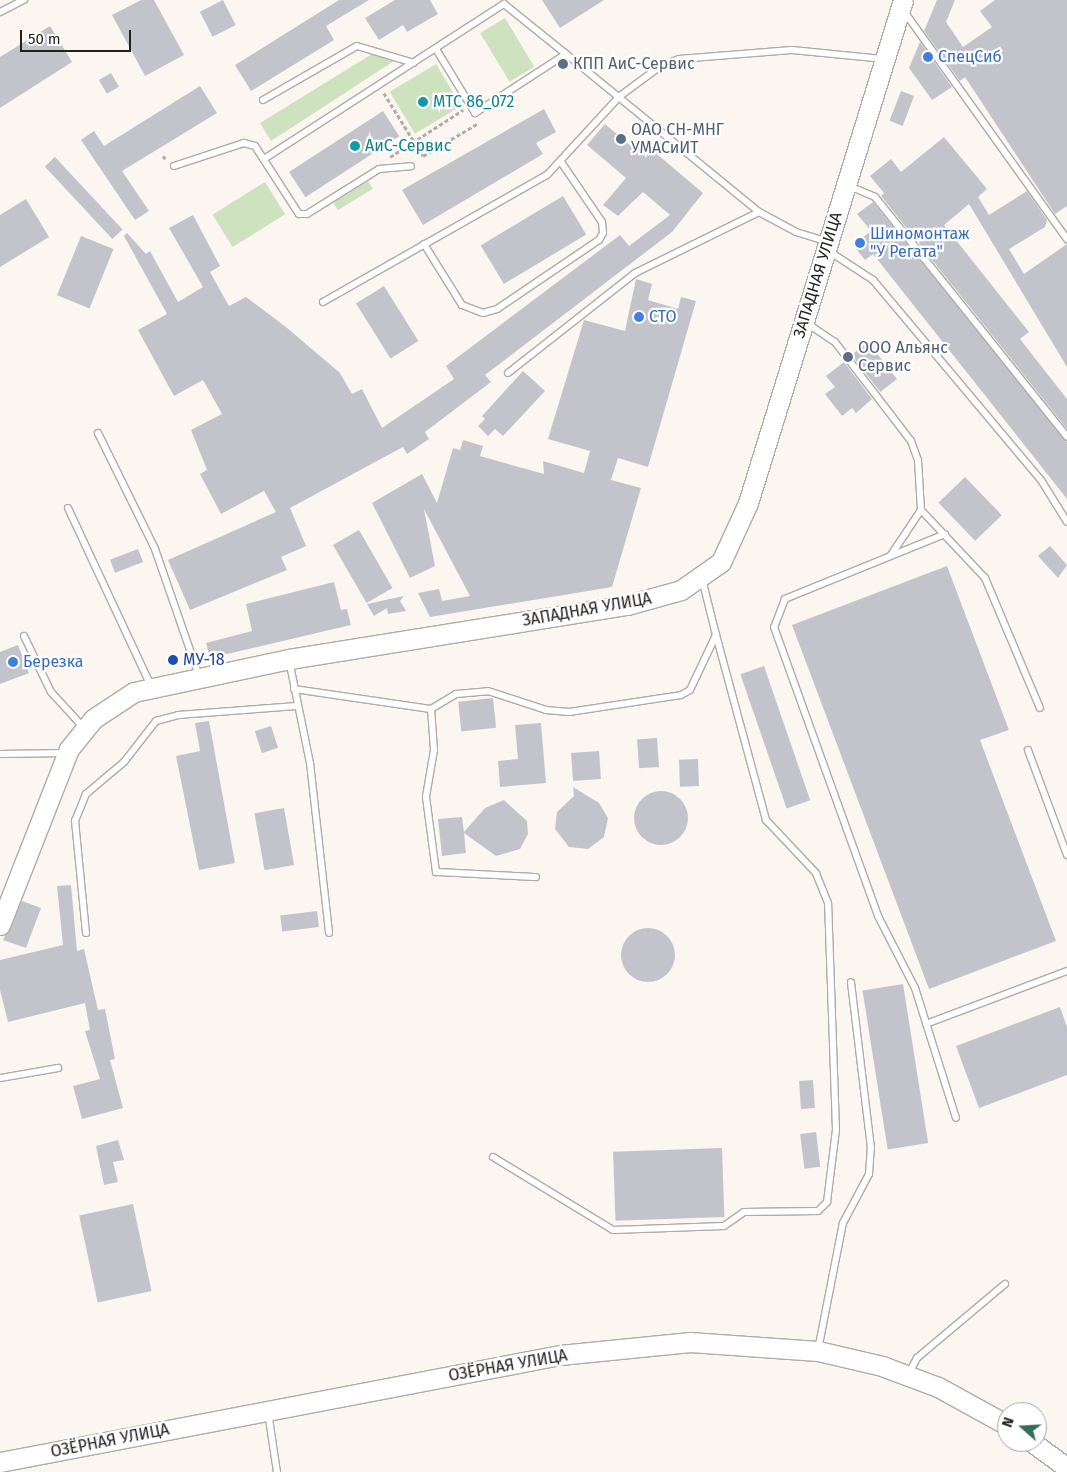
<!DOCTYPE html>
<meta charset="utf-8">
<style>
body{margin:0}
#map{position:relative;width:1067px;height:1472px;overflow:hidden;background:#fcf6f1;font-family:"Fira Sans",sans-serif}
div>[style]{position:absolute}
[style*='--x']{left:calc(var(--x)*1px);top:calc(var(--y)*1px);width:calc(var(--w)*1px);rotate:calc(var(--a)*1deg)}
.green>*{inset:0;background:#cee2c0;transform-origin:0 0}
.building>*{inset:0;background:#c3c4cb;transform-origin:0 0}
.round{border-radius:50%}
.path>*{height:2.5px;margin-top:-1.25px;transform-origin:0;background:repeating-linear-gradient(90deg,#b1aca8 0 4px,transparent 0 6.5px)}
.roads{filter:drop-shadow(1px 0 #b0aba6) drop-shadow(-1px 0 #b0aba6) drop-shadow(0 1px #b0aba6) drop-shadow(0 -1px #b0aba6)}
.lane>*{height:6px;margin:-3px;padding:0 3px;transform-origin:3px;border-radius:3px;background:#fff}
.secondary>*{height:19px;margin:-9.5px;padding:0 9.5px;transform-origin:9.5px;border-radius:9.5px;background:#fff}
.dots>*{width:14px;height:14px;translate:-50% -50%;box-sizing:border-box;border:2px solid #fff;border-radius:50%}
span{translate:-50% -50%;white-space:nowrap;text-align:center;line-height:1.15;-webkit-text-stroke:4.5px #fff;paint-order:stroke}
.shop-label{font-size:16px;color:#366cbe}
.left{translate:0 -50%;text-align:left}
.service-label{font-size:16px;color:#4e5e75}
.culture-label{font-size:16px;color:#0d838f}
.street-label{font-size:16px;color:#22201e}
.transit-label{font-size:16px;color:#164399}
.north{position:absolute;left:997px;top:1402px;width:50px;height:50px;box-sizing:border-box;background:#fff;border:1px solid #a7a6a5;border-radius:50%;rotate:289deg;font-size:14px;font-weight:700;line-height:20px;text-align:center;color:#22201e}
.north::after{content:'';display:block;margin:auto;width:18px;height:22px;background:#336e58;clip-path:polygon(50% 0,100% 100%,50% 72%,0 100%)}
.scale{position:absolute;left:20px;top:30px;width:111px;height:22px;box-sizing:border-box;border:2px solid #22201e;border-top:0;padding-left:6px;font-size:15px;line-height:18px;white-space:nowrap;color:#22201e;-webkit-text-stroke:4px #fff;paint-order:stroke}
</style>
<div id="map">
<div class="green">
<i style="left:505px;top:18px;width:57px;height:29px;rotate:59deg"></i>
<i style="clip-path:polygon(372px 54px,394px 61px,271px 141px,260px 123px)"></i>
<i style="left:436px;top:64px;width:49px;height:54px;rotate:59deg"></i>
<i style="left:368px;top:181px;width:9px;height:41px;rotate:58deg"></i>
<i style="left:265px;top:182px;width:38px;height:62px;rotate:58deg"></i>
</div>
<div class="building">
<i style="clip-path:polygon(141px 0,154px 0,184px 55px,145px 76px,112px 15px)"></i>
<i style="left:223px;top:0;width:28px;height:26px;rotate:63deg"></i>
<i style="clip-path:polygon(339px 0,369px 0,326px 26px,334px 40px,251px 91px,235px 65px)"></i>
<i style="clip-path:polygon(395px 0,430px 0,438px 14px,407px 32px,403px 25px,379px 40px,365px 18px)"></i>
<i style="clip-path:polygon(542px 0,604px 0,560px 28px)"></i>
<i style="clip-path:polygon(937px 0,955px 0,946px 22px,963px 47px,992px 27px,980px 11px,995px 0,1067px 0,1067px 206px,1055px 214px,965px 77px,960px 81px,924px 31px)"></i>
<i style="clip-path:polygon(50px 26px,72px 62px,0 108px,0 57px)"></i>
<i style="clip-path:polygon(920px 42px,952px 87px,932px 100px,909px 68px)"></i>
<i style="left:111px;top:73px;width:16px;height:14px;rotate:60deg"></i>
<i style="clip-path:polygon(200px 86px,217px 113px,122px 171px,149px 211px,135px 220px,81px 140px,94px 131px,104px 146px)"></i>
<i style="left:901px;top:91px;width:14px;height:32px;rotate:21deg"></i>
<i style="clip-path:polygon(544px 109px,556px 132px,536px 143px,543px 154px,423px 225px,402px 190px)"></i>
<i style="left:383px;top:111px;width:30px;height:112px;rotate:57deg"></i>
<i style="clip-path:polygon(605px 124px,632px 147px,639px 139px,703px 193px,672px 232px,485px 375px,491px 382px,425px 432px,429px 439px,407px 454px,403px 447px,290px 508px,306px 546px,281px 557px,287px 570px,190px 610px,168px 560px,276px 512px,264px 491px,221px 514px,200px 474px,207px 470px,191px 430px,222px 414px,203px 380px,174px 396px,138px 330px,167px 314px,124px 236px,127px 233px,146px 254px,150px 251px,178px 302px,203px 287px,169px 228px,193px 215px,220px 266px,210px 272px,229px 306px,246px 297px,286px 327px,340px 373px,352px 394px,362px 389px,382px 428px,454px 379px,446px 366px,620px 235px,629px 246px,670px 215px,643px 192px,618px 216px,603px 205px,626px 178px,587px 145px)"></i>
<i style="clip-path:polygon(944px 137px,987px 189px,978px 197px,989px 215px,1027px 191px,1047px 220px,1045px 227px,1009px 249px,1024px 274px,1067px 244px,1067px 367px,969px 204px,944px 225px,1029px 332px,1020px 339px,1067px 399px,1067px 429px,881px 196px,884px 193px,870px 176px,891px 159px,901px 172px)"></i>
<i style="left:55px;top:157px;width:99px;height:14px;rotate:47deg"></i>
<i style="left:563px;top:196px;width:45px;height:96px;rotate:59deg"></i>
<i style="clip-path:polygon(26px 199px,49px 237px,0 267px,0 215px)"></i>
<i style="clip-path:polygon(873px 202px,1067px 442px,1067px 499px,873px 254px,865px 260px,853px 245px,871px 231px,857px 214px)"></i>
<i style="left:81px;top:236px;width:35px;height:64px;rotate:22deg"></i>
<i style="clip-path:polygon(636px 279px,652px 284px,648px 300px,678px 309px,681px 297px,696px 301px,648px 467px,618px 458px,611px 480px,641px 488px,612px 587px,430px 617px,418px 593px,439px 589px,442px 601px,470px 596px,424px 509px,435px 566px,410px 578px,372px 503px,422px 474px,437px 503px,453px 448px,460px 450px,463px 440px,483px 446px,480px 456px,544px 474px,543px 461px,584px 473px,590px 451px,548px 439px,584px 320px,625px 331px)"></i>
<i style="left:384px;top:286px;width:65px;height:33px;rotate:58deg"></i>
<i style="left:868px;top:342px;width:47px;height:21px;rotate:52deg"></i>
<i style="clip-path:polygon(844px 362px,872px 399px,856px 413px,852px 408px,842px 416px,825px 394px,835px 387px,826px 376px)"></i>
<i style="clip-path:polygon(523px 371px,545px 391px,503px 436px,495px 429px,488px 436px,478px 426px,485px 419px,482px 416px)"></i>
<i style="left:965px;top:477px;width:53px;height:37px;rotate:46deg"></i>
<i style="left:359px;top:530px;width:67px;height:30px;rotate:60deg"></i>
<i style="clip-path:polygon(1050px 546px,1067px 565px,1058px 578px,1038px 556px)"></i>
<i style="left:138px;top:549px;width:14px;height:30px;rotate:69deg"></i>
<i style="clip-path:polygon(947px 566px,1009px 730px,980px 740px,1056px 941px,929px 989px,792px 625px)"></i>
<i style="clip-path:polygon(334px 582px,341px 610px,347px 609px,351px 625px,210px 658px,206px 643px,252px 631px,246px 604px)"></i>
<i style="clip-path:polygon(404px 596px,400px 601px,406px 611px,388px 614px,387px 608px,374px 616px,367px 604px)"></i>
<i style="clip-path:polygon(18px 645px,29px 673px,0 684px,0 652px)"></i>
<i style="left:764px;top:666px;width:142px;height:25px;rotate:71deg"></i>
<i style="left:493px;top:698px;width:30px;height:35px;rotate:84deg"></i>
<i style="clip-path:polygon(209px 721px,235px 863px,199px 870px,176px 756px,200px 751px,195px 723px)"></i>
<i style="clip-path:polygon(541px 723px,546px 783px,500px 787px,498px 761px,518px 759px,515px 725px)"></i>
<i style="left:271px;top:726px;width:23px;height:17px;rotate:72deg"></i>
<i style="left:657px;top:738px;width:29px;height:20px;rotate:86deg"></i>
<i style="left:599px;top:751px;width:28px;height:28px;rotate:86deg"></i>
<i style="left:698px;top:759px;width:27px;height:19px;rotate:88deg"></i>
<i style="clip-path:polygon(573px 787px,599px 803px,608px 818px,604px 837px,588px 849px,569px 847px,555px 829px,557px 812px,574px 796px)"></i>
<i class="round" style="left:634px;top:791px;width:54px;height:54px"></i>
<i style="clip-path:polygon(504px 800px,527px 821px,528px 834px,520px 849px,496px 856px,464px 833px,466px 853px,442px 856px,438px 819px,462px 817px,464px 832px,485px 808px)"></i>
<i style="left:284px;top:808px;width:58px;height:30px;rotate:80deg"></i>
<i style="clip-path:polygon(71px 885px,77px 951px,84px 949px,98px 1010px,105px 1009px,115px 1059px,110px 1060px,123px 1108px,82px 1119px,73px 1086px,100px 1079px,85px 1031px,90px 1030px,85px 1003px,8px 1022px,0 990px,0 960px,63px 945px,57px 886px)"></i>
<i style="clip-path:polygon(22px 901px,41px 908px,26px 948px,3px 940px)"></i>
<i style="left:317px;top:911px;width:16px;height:37px;rotate:83deg"></i>
<i class="round" style="left:621px;top:928px;width:54px;height:54px"></i>
<i style="left:903px;top:984px;width:161px;height:41px;rotate:81deg"></i>
<i style="clip-path:polygon(1060px 1007px,1067px 1027px,1067px 1075px,979px 1108px,956px 1046px)"></i>
<i style="left:813px;top:1080px;width:28px;height:14px;rotate:86deg"></i>
<i style="left:816px;top:1132px;width:35px;height:16px;rotate:83deg"></i>
<i style="clip-path:polygon(118px 1140px,124px 1160px,113px 1162px,118px 1182px,104px 1185px,96px 1146px)"></i>
<i style="left:722px;top:1148px;width:69px;height:109px;rotate:88deg"></i>
<i style="left:133px;top:1204px;width:89px;height:55px;rotate:78deg"></i>
</div>
<div class="path">
<i style="--x:384;--y:93;--w:74;--a:58.2"></i>
<i style="--x:423;--y:156;--w:63;--a:-30.7"></i>
<i style="--x:163;--y:156;--w:6;--a:45"></i>
<i style="--x:390;--y:157;--w:87;--a:-32.8"></i>
</div>
<div class="roads">
<div class="lane">
<i style="--x:903;--y:10;--w:282;--a:54.4"></i>
<i style="--x:0;--y:12;--w:27;--a:-27"></i>
<i style="--x:436;--y:49;--w:75;--a:58.6"></i>
<i style="--x:475;--y:113;--w:108;--a:-33"></i>
<i style="--x:566;--y:54;--w:249;--a:39.3"></i>
<i style="--x:759;--y:212;--w:42;--a:28.4"></i>
<i style="--x:796;--y:232;--w:31;--a:17"></i>
<i style="--x:263;--y:100;--w:108;--a:-29.9"></i>
<i style="--x:357;--y:46;--w:59;--a:16.6"></i>
<i style="--x:264;--y:159;--w:286;--a:-32.9"></i>
<i style="--x:504;--y:4;--w:80;--a:38.9"></i>
<i style="--x:174;--y:166;--w:74;--a:-18.2"></i>
<i style="--x:244;--y:143;--w:11;--a:15"></i>
<i style="--x:255;--y:146;--w:81;--a:57.1"></i>
<i style="--x:299;--y:214;--w:8;--a:0"></i>
<i style="--x:307;--y:214;--w:85;--a:-32"></i>
<i style="--x:379;--y:169;--w:32;--a:-5"></i>
<i style="--x:847;--y:185;--w:30;--a:23"></i>
<i style="--x:875;--y:197;--w:307;--a:51.3"></i>
<i style="--x:424;--y:244;--w:72;--a:58.1"></i>
<i style="--x:462;--y:305;--w:22;--a:21"></i>
<i style="--x:483;--y:313;--w:15;--a:-16"></i>
<i style="--x:497;--y:309;--w:123;--a:-34.1"></i>
<i style="--x:599;--y:240;--w:8;--a:-60"></i>
<i style="--x:603;--y:233;--w:11;--a:-95"></i>
<i style="--x:602;--y:222;--w:73;--a:-124.3"></i>
<i style="--x:827;--y:250;--w:55;--a:33.1"></i>
<i style="--x:873;--y:280;--w:261;--a:50"></i>
<i style="--x:1041;--y:480;--w:49;--a:58.2"></i>
<i style="--x:323;--y:302;--w:257;--a:-29.6"></i>
<i style="--x:547;--y:175;--w:108;--a:-47.3"></i>
<i style="--x:620;--y:96;--w:52;--a:-36.4"></i>
<i style="--x:662;--y:65;--w:18;--a:-19"></i>
<i style="--x:679;--y:59;--w:113;--a:-4.6"></i>
<i style="--x:792;--y:50;--w:91;--a:5.6"></i>
<i style="--x:805;--y:322;--w:36;--a:34"></i>
<i style="--x:835;--y:342;--w:125;--a:52.5"></i>
<i style="--x:911;--y:441;--w:20;--a:70"></i>
<i style="--x:918;--y:460;--w:50;--a:86.6"></i>
<i style="--x:921;--y:510;--w:93;--a:46.7"></i>
<i style="--x:985;--y:578;--w:141;--a:67.1"></i>
<i style="--x:508;--y:373;--w:162;--a:-38.2"></i>
<i style="--x:635;--y:273;--w:138;--a:-26.2"></i>
<i style="--x:98;--y:433;--w:129;--a:63.8"></i>
<i style="--x:155;--y:549;--w:134;--a:70.9"></i>
<i style="--x:68;--y:508;--w:196;--a:65"></i>
<i style="--x:945;--y:534;--w:173;--a:157.9"></i>
<i style="--x:785;--y:599;--w:30;--a:111"></i>
<i style="--x:774;--y:627;--w:307;--a:70.2"></i>
<i style="--x:878;--y:916;--w:81;--a:62.8"></i>
<i style="--x:915;--y:988;--w:136;--a:72.5"></i>
<i style="--x:891;--y:555;--w:54;--a:-56.3"></i>
<i style="--x:24;--y:636;--w:62;--a:64.3"></i>
<i style="--x:51;--y:692;--w:49;--a:47.5"></i>
<i style="--x:289;--y:660;--w:105;--a:78.5"></i>
<i style="--x:310;--y:763;--w:171;--a:83.6"></i>
<i style="--x:294;--y:689;--w:138;--a:8.3"></i>
<i style="--x:431;--y:709;--w:41;--a:85.8"></i>
<i style="--x:434;--y:750;--w:48;--a:99.7"></i>
<i style="--x:426;--y:797;--w:76;--a:82.4"></i>
<i style="--x:436;--y:872;--w:100;--a:2.9"></i>
<i style="--x:431;--y:709;--w:29;--a:-31"></i>
<i style="--x:456;--y:694;--w:32;--a:-5"></i>
<i style="--x:488;--y:691;--w:61;--a:18.1"></i>
<i style="--x:546;--y:710;--w:23;--a:5"></i>
<i style="--x:569;--y:712;--w:113;--a:-8.6"></i>
<i style="--x:681;--y:695;--w:10;--a:-29"></i>
<i style="--x:690;--y:690;--w:61;--a:-64.7"></i>
<i style="--x:716;--y:635;--w:58;--a:-104"></i>
<i style="--x:1028;--y:750;--w:112;--a:69.6"></i>
<i style="--x:0;--y:754;--w:66;--a:-0.9"></i>
<i style="--x:86;--y:933;--w:113;--a:-95.6"></i>
<i style="--x:75;--y:821;--w:29;--a:-68"></i>
<i style="--x:86;--y:794;--w:50;--a:-40.1"></i>
<i style="--x:124;--y:762;--w:52;--a:-52"></i>
<i style="--x:156;--y:721;--w:23;--a:-15"></i>
<i style="--x:178;--y:715;--w:119;--a:-4.3"></i>
<i style="--x:926;--y:1024;--w:151;--a:-20.6"></i>
<i style="--x:0;--y:1078;--w:59;--a:-9.8"></i>
<i style="--x:493;--y:1157;--w:140;--a:31.3"></i>
<i style="--x:613;--y:1230;--w:111;--a:-2.1"></i>
<i style="--x:724;--y:1226;--w:24;--a:-35"></i>
<i style="--x:744;--y:1212;--w:74;--a:-0.8"></i>
<i style="--x:818;--y:1211;--w:13;--a:-45"></i>
<i style="--x:827;--y:1202;--w:73;--a:-82.9"></i>
<i style="--x:836;--y:1130;--w:227;--a:-92"></i>
<i style="--x:828;--y:903;--w:32;--a:-112"></i>
<i style="--x:816;--y:873;--w:73;--a:-133.3"></i>
<i style="--x:766;--y:820;--w:192;--a:-105.1"></i>
<i style="--x:818;--y:1350;--w:129;--a:-78.9"></i>
<i style="--x:843;--y:1223;--w:55;--a:-62"></i>
<i style="--x:869;--y:1174;--w:26;--a:-86"></i>
<i style="--x:871;--y:1148;--w:167;--a:-96.9"></i>
<i style="--x:909;--y:1373;--w:17;--a:-62"></i>
<i style="--x:917;--y:1358;--w:115;--a:-40.1"></i>
<i style="--x:268;--y:1412;--w:61;--a:81.5"></i>
</div>
<div class="secondary">
<i style="--x:0;--y:925;--w:189;--a:-68.6"></i>
<i style="--x:69;--y:749;--w:38;--a:-51"></i>
<i style="--x:93;--y:719;--w:49;--a:-33.4"></i>
<i style="--x:134;--y:692;--w:158;--a:-12"></i>
<i style="--x:289;--y:659;--w:342;--a:-9.1"></i>
<i style="--x:627;--y:605;--w:56;--a:-15.5"></i>
<i style="--x:681;--y:590;--w:49;--a:-35"></i>
<i style="--x:721;--y:562;--w:65;--a:-65.4"></i>
<i style="--x:748;--y:503;--w:526;--a:-72.87"></i>
<i style="--x:1032;--y:1442;--w:44;--a:36.6"></i>
<i style="--x:0;--y:1462;--w:570;--a:-10.82"></i>
<i style="--x:560;--y:1355;--w:131;--a:-5.7"></i>
<i style="--x:690;--y:1342;--w:128;--a:4"></i>
<i style="--x:818;--y:1351;--w:66;--a:13.2"></i>
<i style="--x:882;--y:1366;--w:60;--a:20.6"></i>
<i style="--x:938;--y:1387;--w:79;--a:28.8"></i>
</div>
</div>
<div class="dots">
<i style="left:928px;top:57px;background:#3f7fe0"></i>
<i style="left:563px;top:64px;background:#5c6f8a"></i>
<i style="left:423px;top:102px;background:#0f9aa8"></i>
<i style="left:621px;top:139px;background:#5c6f8a"></i>
<i style="left:355px;top:146px;background:#0f9aa8"></i>
<i style="left:860px;top:243px;background:#3f7fe0"></i>
<i style="left:639px;top:317px;background:#3f7fe0"></i>
<i style="left:848px;top:357px;background:#5c6f8a"></i>
<i style="left:173px;top:660px;background:#1a4fb4"></i>
<i style="left:13px;top:662px;background:#3f7fe0"></i>
</div>
<div class="shop-label">
<span class="left" style="left:938px;top:57px">СпецСиб</span>
<span class="left" style="left:870px;top:243px">Шиномонтаж<br>"У Регата"</span>
<span class="left" style="left:649px;top:317px">СТО</span>
<span class="left" style="left:23px;top:662px">Березка</span>
</div>
<div class="service-label">
<span class="left" style="left:573px;top:64px">КПП АиС-Сервис</span>
<span class="left" style="left:631px;top:139px">ОАО СН-МНГ<br>УМАСиИТ</span>
<span class="left" style="left:858px;top:357px">ООО Альянс<br>Сервис</span>
</div>
<div class="culture-label">
<span class="left" style="left:433px;top:102px">МТС 86_072</span>
<span class="left" style="left:365px;top:146px">АиС-Сервис</span>
</div>
<div class="street-label">
<span style="left:818px;top:275px;rotate:-73deg">ЗАПАДНАЯ УЛИЦА</span>
<span style="left:587px;top:610px;rotate:-10deg">ЗАПАДНАЯ УЛИЦА</span>
<span style="left:508px;top:1366px;rotate:-10deg">ОЗЁРНАЯ УЛИЦА</span>
<span style="left:110px;top:1441px;rotate:-11deg">ОЗЁРНАЯ УЛИЦА</span>
</div>
<div class="transit-label">
<span class="left" style="left:183px;top:660px">МУ-18</span>
</div>
<div class="north">N</div>
<div class="scale">50 m</div>
</div>
